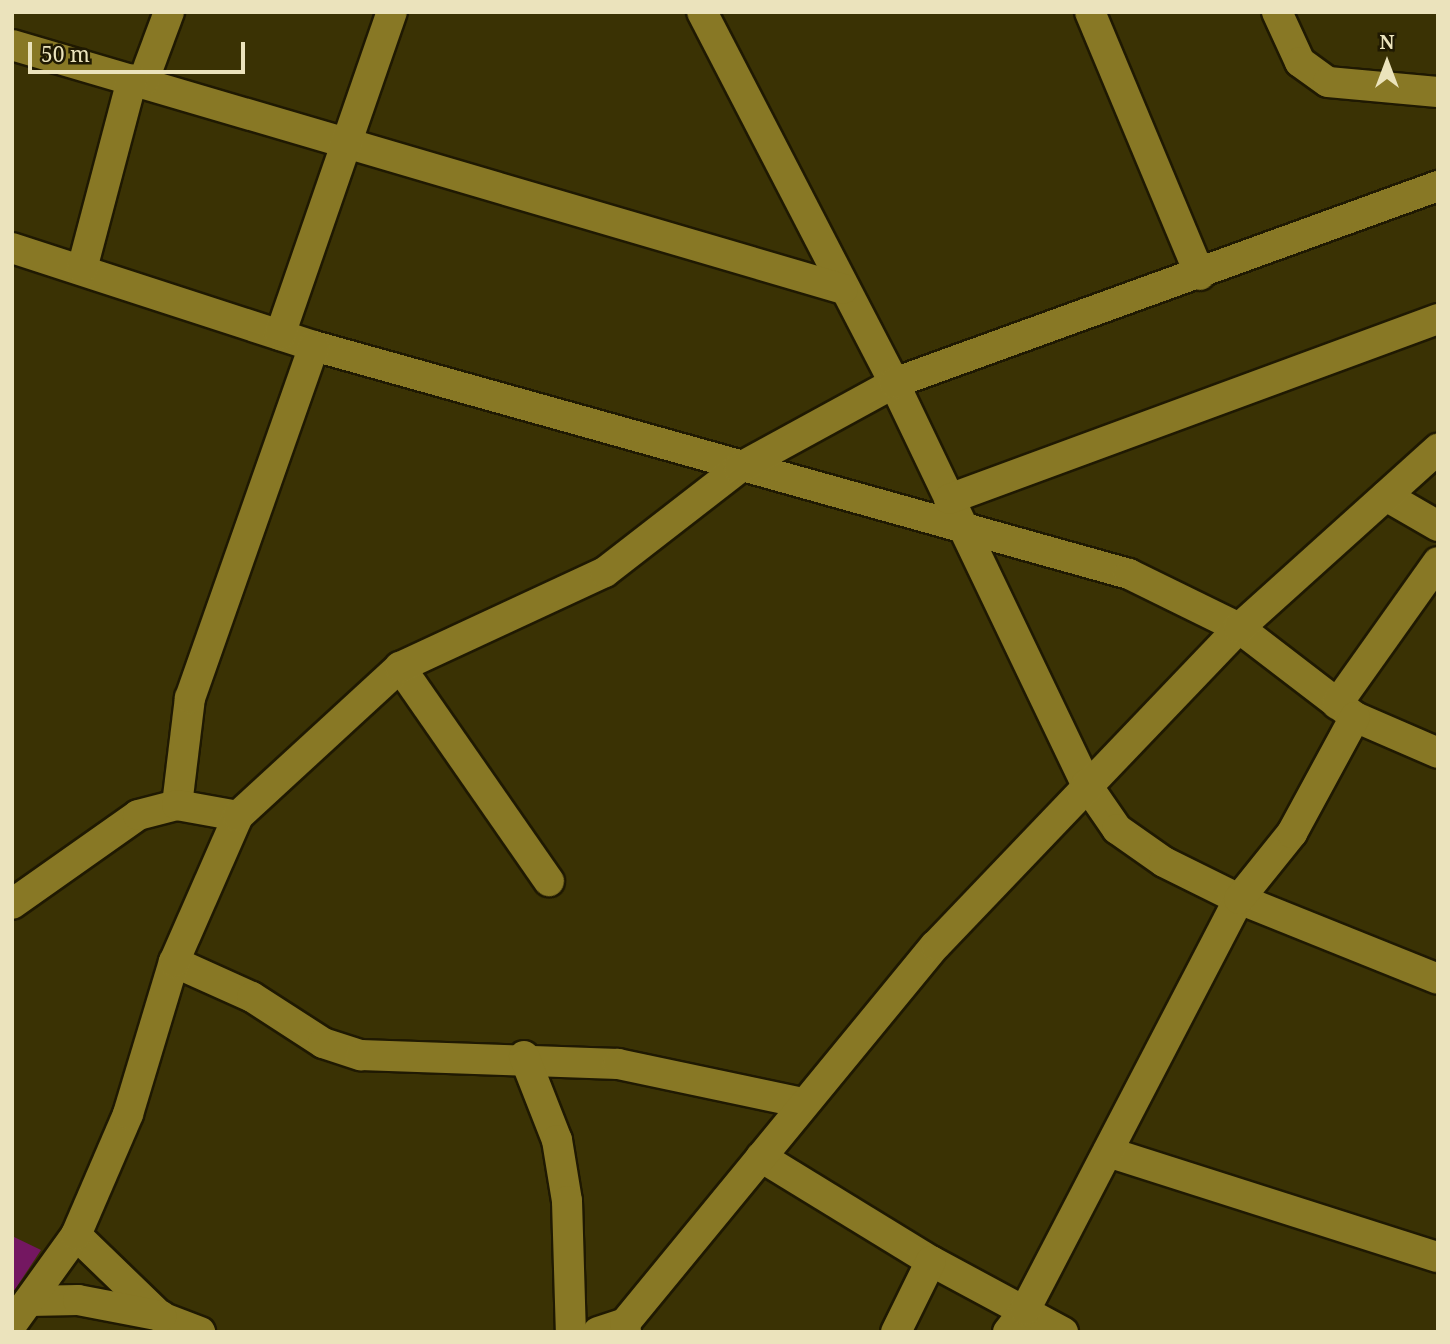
<!DOCTYPE html>
<style>
body{margin:0}
#map{position:relative;width:1450px;height:1344px;overflow:hidden;background:#3a3204;font-family:"Noto Serif",serif}
div>[style]{position:absolute}
[style*='--x']{left:calc(var(--x)*1px);top:calc(var(--y)*1px);width:calc(var(--w)*1px);rotate:calc(var(--a)*1deg)}
.green>*{inset:0;background:#741761}
.roads{filter:drop-shadow(2px 0 #1f1902) drop-shadow(-2px 0 #1f1902) drop-shadow(0 2px #1f1902) drop-shadow(0 -2px #1f1902)}
.minor>*{height:30px;margin:-15px;padding:0 15px;transform-origin:15px;border-radius:15px;background:#887825}
span{translate:-50% -50%;white-space:nowrap;text-align:center;line-height:1.15;-webkit-text-stroke:6px #1f1902;paint-order:stroke}
.frame{position:absolute;inset:0;border:14px solid #ebe3bc;pointer-events:none}
.north{position:absolute;left:1352px;top:28px;width:70px;height:70px;-webkit-text-stroke:5px #1f1902;paint-order:stroke;rotate:0deg;font-size:19px;font-weight:700;line-height:28px;text-align:center;color:#ebe3bc}
.north::after{content:'';display:block;margin:auto;width:24px;height:32px;background:#ebe3bc;clip-path:polygon(50% 0,100% 100%,50% 72%,0 100%)}
.scale{position:absolute;left:28px;top:42px;width:217px;height:32px;box-sizing:border-box;border:4px solid #ebe3bc;border-top:0;padding-left:9px;font-size:21px;line-height:24px;white-space:nowrap;color:#ebe3bc;-webkit-text-stroke:5px #1f1902;paint-order:stroke}
</style>
<div id="map">
<div class="green">
<i style="clip-path:polygon(12px 1236px,41px 1250px,12px 1294px)"></i>
</div>
<div class="roads">
<div class="minor">
<i style="--x:702;--y:12;--w:418;--a:62.6"></i>
<i style="--x:894;--y:383;--w:445;--a:64.4"></i>
<i style="--x:1086;--y:784;--w:55;--a:55.4"></i>
<i style="--x:1117;--y:829;--w:57;--a:35.1"></i>
<i style="--x:1164;--y:862;--w:84;--a:26.3"></i>
<i style="--x:1239;--y:899;--w:214;--a:21.9"></i>
<i style="--x:1090;--y:12;--w:285;--a:67.3"></i>
<i style="--x:1277;--y:12;--w:55;--a:65.3"></i>
<i style="--x:1300;--y:62;--w:34;--a:36"></i>
<i style="--x:1328;--y:82;--w:110;--a:5.2"></i>
<i style="--x:12;--y:45;--w:866;--a:16.36"></i>
<i style="--x:143;--y:82;--w:75;--a:-69.6"></i>
<i style="--x:12;--y:248;--w:318;--a:18"></i>
<i style="--x:314;--y:346;--w:846;--a:15.63"></i>
<i style="--x:1129;--y:574;--w:123;--a:26.1"></i>
<i style="--x:1239;--y:628;--w:146;--a:37.5"></i>
<i style="--x:1355;--y:717;--w:90;--a:23.4"></i>
<i style="--x:82;--y:269;--w:196;--a:-75.2"></i>
<i style="--x:280;--y:335;--w:342;--a:-70.9"></i>
<i style="--x:1386;--y:496;--w:60;--a:30"></i>
<i style="--x:949;--y:499;--w:521;--a:-20.21"></i>
<i style="--x:400;--y:667;--w:261;--a:55.2"></i>
<i style="--x:1337;--y:704;--w:174;--a:-54.6"></i>
<i style="--x:177;--y:805;--w:108;--a:-83.1"></i>
<i style="--x:190;--y:698;--w:373;--a:-70.6"></i>
<i style="--x:12;--y:904;--w:154;--a:-35.2"></i>
<i style="--x:138;--y:815;--w:40;--a:-14.4"></i>
<i style="--x:177;--y:805;--w:62;--a:10.2"></i>
<i style="--x:174;--y:962;--w:85;--a:24.2"></i>
<i style="--x:252;--y:997;--w:85;--a:32.9"></i>
<i style="--x:323;--y:1043;--w:40;--a:18"></i>
<i style="--x:361;--y:1055;--w:257;--a:2"></i>
<i style="--x:618;--y:1064;--w:189;--a:11.9"></i>
<i style="--x:524;--y:1056;--w:90;--a:68.6"></i>
<i style="--x:557;--y:1140;--w:62;--a:80.7"></i>
<i style="--x:567;--y:1201;--w:131;--a:88.3"></i>
<i style="--x:1108;--y:1152;--w:346;--a:17.7"></i>
<i style="--x:761;--y:1157;--w:199;--a:31.5"></i>
<i style="--x:931;--y:1261;--w:150;--a:28.3"></i>
<i style="--x:76;--y:1235;--w:118;--a:44"></i>
<i style="--x:161;--y:1317;--w:42;--a:21"></i>
<i style="--x:29;--y:1301;--w:49;--a:-1.2"></i>
<i style="--x:78;--y:1300;--w:85;--a:10.9"></i>
<i style="--x:12;--y:1324;--w:110;--a:-54.3"></i>
<i style="--x:76;--y:1235;--w:132;--a:-66.7"></i>
<i style="--x:128;--y:1114;--w:159;--a:-73.2"></i>
<i style="--x:174;--y:962;--w:159;--a:-66.3"></i>
<i style="--x:238;--y:816;--w:220;--a:-42.6"></i>
<i style="--x:400;--y:667;--w:226;--a:-24.9"></i>
<i style="--x:605;--y:572;--w:170;--a:-37.8"></i>
<i style="--x:739;--y:468;--w:177;--a:-28.7"></i>
<i style="--x:894;--y:383;--w:579;--a:-19.91"></i>
<i style="--x:598;--y:1332;--w:28;--a:-18"></i>
<i style="--x:626;--y:1332;--w:9;--a:-96"></i>
<i style="--x:625;--y:1323;--w:489;--a:-50.6"></i>
<i style="--x:936;--y:945;--w:439;--a:-46.3"></i>
<i style="--x:1239;--y:628;--w:268;--a:-42"></i>
<i style="--x:896;--y:1332;--w:79;--a:-63.8"></i>
<i style="--x:1008;--y:1332;--w:28;--a:-52"></i>
<i style="--x:1025;--y:1310;--w:463;--a:-62.5"></i>
<i style="--x:1239;--y:899;--w:85;--a:-51.2"></i>
<i style="--x:1292;--y:833;--w:132;--a:-61.5"></i>
</div>
</div>
<div class="frame"></div>
<div class="north">N</div>
<div class="scale">50 m</div>
</div>
